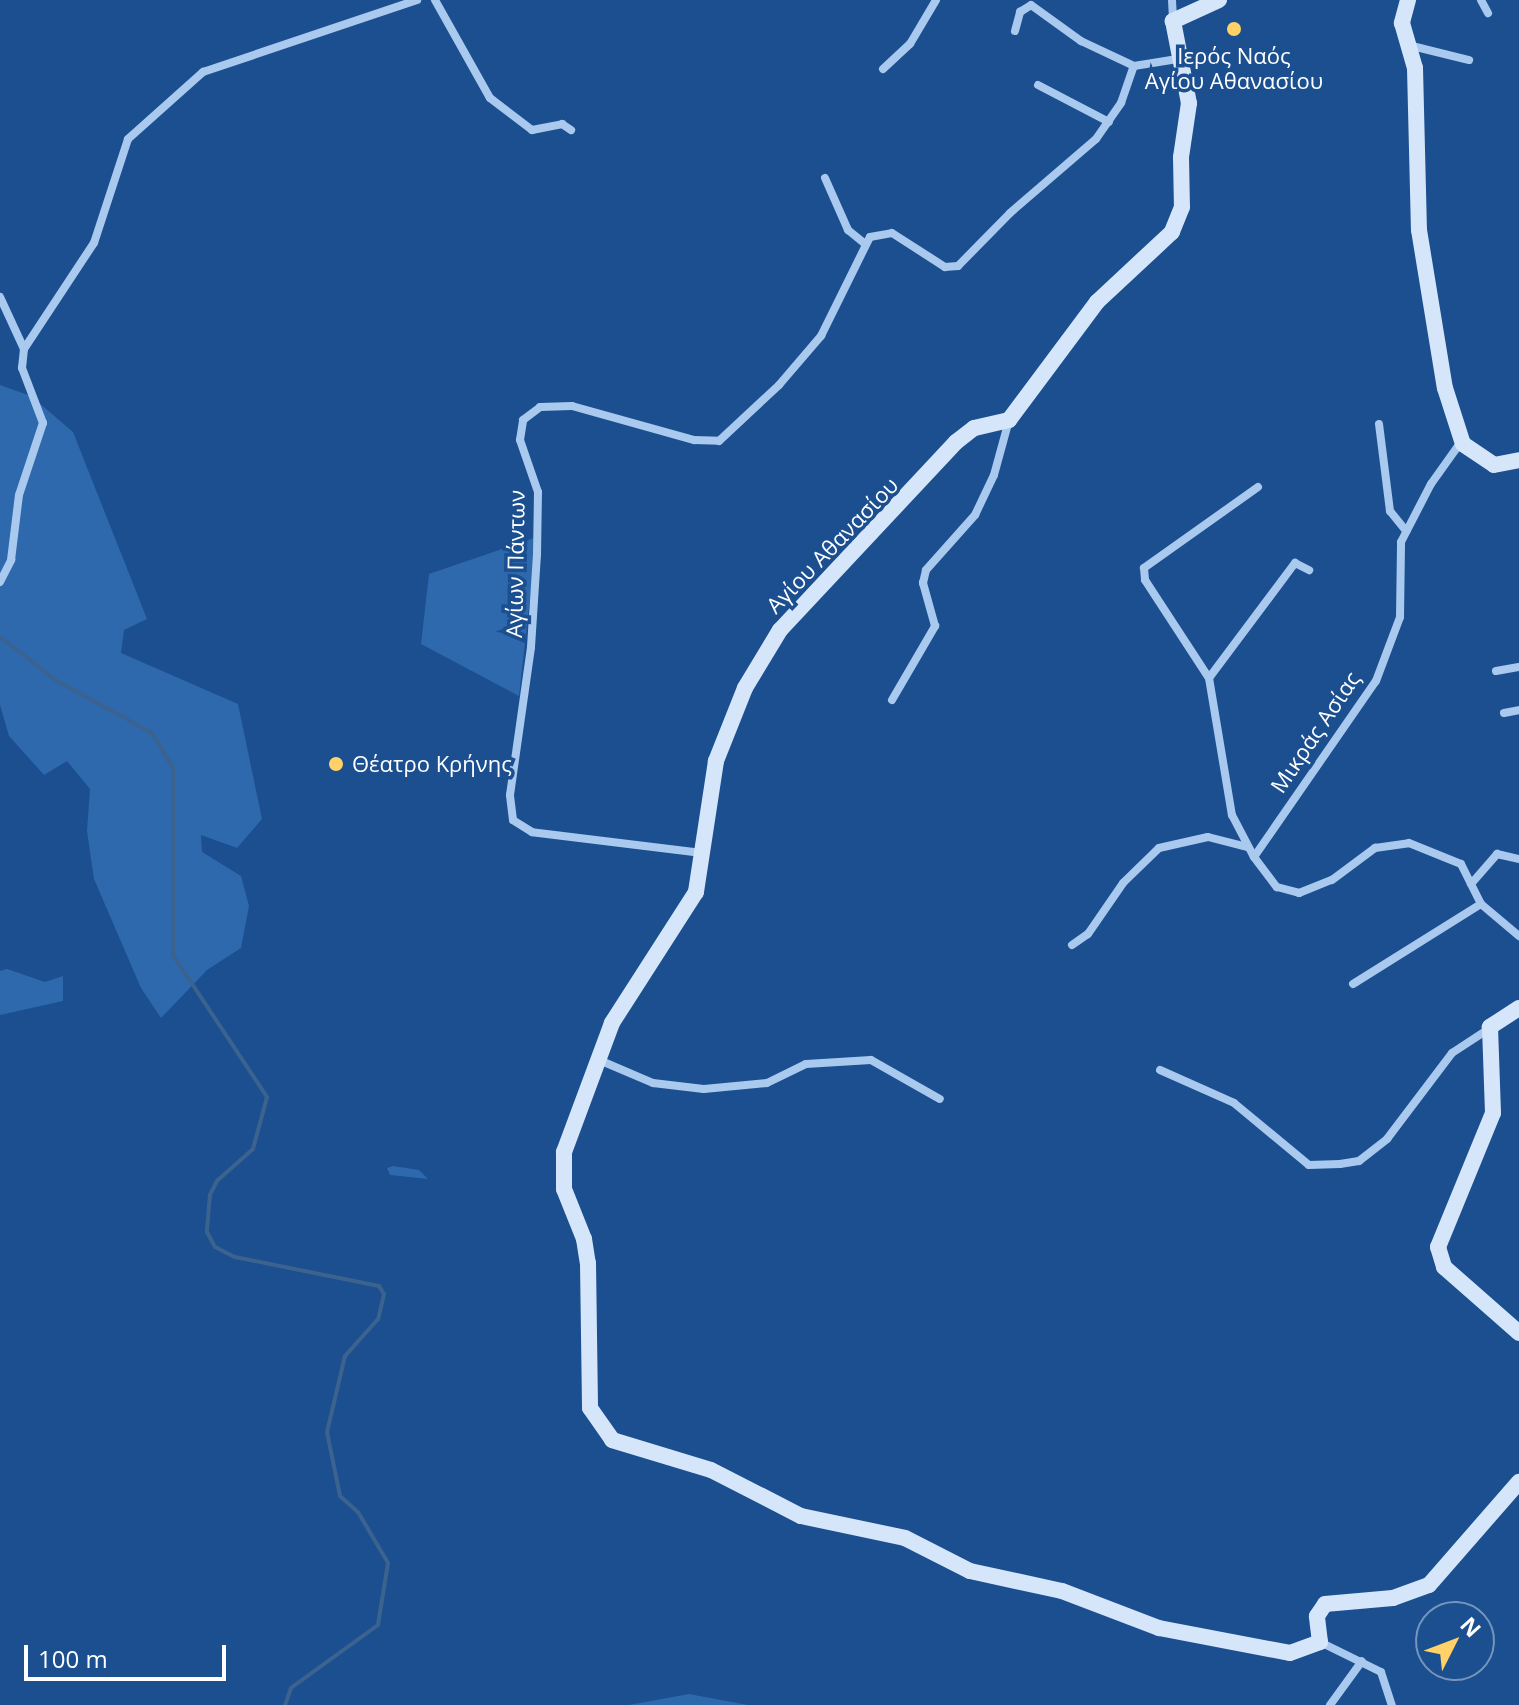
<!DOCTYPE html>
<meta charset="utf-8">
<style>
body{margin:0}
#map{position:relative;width:1519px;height:1705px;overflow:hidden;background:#1b4f8f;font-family:"Open Sans",sans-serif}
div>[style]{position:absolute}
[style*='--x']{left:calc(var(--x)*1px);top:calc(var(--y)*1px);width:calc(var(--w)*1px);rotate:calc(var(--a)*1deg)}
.green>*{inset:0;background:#2e69ad}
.stream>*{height:4px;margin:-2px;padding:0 2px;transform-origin:2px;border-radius:2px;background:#3c6290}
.street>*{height:8px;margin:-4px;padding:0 4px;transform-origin:4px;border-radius:4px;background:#a9c9ee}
.secondary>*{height:16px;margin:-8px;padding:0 8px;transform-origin:8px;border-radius:8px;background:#d6e6fa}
.dots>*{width:22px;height:22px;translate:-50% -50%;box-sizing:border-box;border:4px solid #1b4f8f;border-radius:50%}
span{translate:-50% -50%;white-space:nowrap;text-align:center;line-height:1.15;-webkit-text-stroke:7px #1b4f8f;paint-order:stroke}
.poi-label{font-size:22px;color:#fff}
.left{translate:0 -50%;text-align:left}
.street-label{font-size:22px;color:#fff}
.north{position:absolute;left:1415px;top:1601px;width:80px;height:80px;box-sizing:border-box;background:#1b4f8f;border:2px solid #7695bc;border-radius:50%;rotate:48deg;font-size:22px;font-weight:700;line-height:32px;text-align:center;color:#fff}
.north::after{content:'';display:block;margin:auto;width:28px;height:36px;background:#ffd166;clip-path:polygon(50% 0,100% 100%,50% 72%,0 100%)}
.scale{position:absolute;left:24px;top:1645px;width:202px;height:36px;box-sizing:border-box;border:4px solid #fff;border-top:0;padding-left:10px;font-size:24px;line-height:28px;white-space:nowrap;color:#fff;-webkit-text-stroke:6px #1b4f8f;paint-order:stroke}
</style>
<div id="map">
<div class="green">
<i style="clip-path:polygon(0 385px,31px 396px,73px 432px,147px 619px,124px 630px,121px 653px,238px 704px,262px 819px,237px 848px,201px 835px,202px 852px,241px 876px,249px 906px,241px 948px,207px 970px,161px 1018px,141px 988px,94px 879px,87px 831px,90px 789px,67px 761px,44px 775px,9px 736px,0 705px)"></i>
<i style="clip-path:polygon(537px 537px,519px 696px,421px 644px,429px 574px)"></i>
<i style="clip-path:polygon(7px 969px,45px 982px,63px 976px,63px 1001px,0 1015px,0 971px)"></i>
<i style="clip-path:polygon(393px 1166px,419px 1170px,428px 1179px,390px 1175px,387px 1168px)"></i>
<i style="clip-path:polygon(689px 1694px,748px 1705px,629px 1705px)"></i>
</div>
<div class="stream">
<i style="--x:0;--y:637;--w:72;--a:37.7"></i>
<i style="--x:57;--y:681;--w:108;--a:28.7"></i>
<i style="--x:152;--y:733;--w:41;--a:59"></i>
<i style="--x:173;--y:768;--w:187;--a:90"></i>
<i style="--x:173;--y:955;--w:170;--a:56.5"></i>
<i style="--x:267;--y:1097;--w:54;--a:105.1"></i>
<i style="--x:253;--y:1149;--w:48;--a:138.4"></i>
<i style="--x:217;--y:1181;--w:16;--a:117"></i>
<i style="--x:210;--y:1195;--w:37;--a:95"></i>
<i style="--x:207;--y:1232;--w:17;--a:62"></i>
<i style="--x:215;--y:1247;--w:22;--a:27"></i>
<i style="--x:235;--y:1257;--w:147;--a:11.4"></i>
<i style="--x:379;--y:1286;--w:9;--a:58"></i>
<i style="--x:384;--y:1294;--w:26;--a:103"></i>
<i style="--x:378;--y:1319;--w:50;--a:131.7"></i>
<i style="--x:345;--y:1356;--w:78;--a:103.3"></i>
<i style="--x:327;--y:1432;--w:65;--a:78.5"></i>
<i style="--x:340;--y:1496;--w:24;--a:42"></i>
<i style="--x:358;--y:1512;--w:59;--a:59.5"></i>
<i style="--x:388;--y:1563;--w:63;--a:99.2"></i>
<i style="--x:378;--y:1625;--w:107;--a:144.1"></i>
<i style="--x:291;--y:1688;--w:18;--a:109"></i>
</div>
<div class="street">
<i style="--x:435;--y:0;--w:112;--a:60.7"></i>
<i style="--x:490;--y:98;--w:53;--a:37.3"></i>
<i style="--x:532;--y:130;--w:31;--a:-11"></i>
<i style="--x:562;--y:124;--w:11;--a:34"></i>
<i style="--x:1172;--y:0;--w:21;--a:87"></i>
<i style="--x:1481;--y:0;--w:15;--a:62"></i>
<i style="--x:1015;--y:31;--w:20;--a:-75"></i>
<i style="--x:1020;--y:12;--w:13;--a:-32"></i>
<i style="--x:1031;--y:5;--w:62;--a:35.8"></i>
<i style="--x:1081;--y:41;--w:59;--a:25.3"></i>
<i style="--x:1408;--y:45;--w:63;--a:13.8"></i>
<i style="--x:883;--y:69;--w:37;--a:-43"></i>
<i style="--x:910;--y:44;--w:51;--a:-59.4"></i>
<i style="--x:1038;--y:85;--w:80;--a:27.5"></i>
<i style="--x:825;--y:178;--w:57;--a:66.1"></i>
<i style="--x:848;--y:230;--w:22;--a:39"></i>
<i style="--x:0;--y:297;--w:57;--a:65.2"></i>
<i style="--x:1379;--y:424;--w:88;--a:82.8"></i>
<i style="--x:1390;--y:511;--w:26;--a:51"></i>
<i style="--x:1258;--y:487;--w:140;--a:144.6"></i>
<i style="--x:1144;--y:568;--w:12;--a:85"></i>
<i style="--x:1145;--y:580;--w:117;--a:56.9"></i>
<i style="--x:1209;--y:678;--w:139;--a:80.5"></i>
<i style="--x:1232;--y:815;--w:47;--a:62.4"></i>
<i style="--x:1254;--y:857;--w:214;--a:-55.3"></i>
<i style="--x:1376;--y:681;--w:68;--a:-69.4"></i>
<i style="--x:1400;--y:617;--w:75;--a:-89.2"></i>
<i style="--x:1401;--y:542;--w:65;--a:-62.7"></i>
<i style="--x:1431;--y:484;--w:52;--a:-54.5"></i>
<i style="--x:0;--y:582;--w:25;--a:-63"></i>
<i style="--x:11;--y:560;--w:65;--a:-83"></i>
<i style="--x:19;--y:495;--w:76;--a:-71.6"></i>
<i style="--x:43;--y:423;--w:59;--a:-110.9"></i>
<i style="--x:22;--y:368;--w:19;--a:-84"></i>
<i style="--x:24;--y:349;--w:127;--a:-56.6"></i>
<i style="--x:94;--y:243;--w:109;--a:-71.9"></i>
<i style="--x:128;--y:139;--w:101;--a:-41.8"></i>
<i style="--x:203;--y:72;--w:226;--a:-18.6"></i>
<i style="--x:1496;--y:671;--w:23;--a:-10"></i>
<i style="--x:1209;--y:678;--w:144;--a:-53.2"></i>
<i style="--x:1295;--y:563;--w:16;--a:27"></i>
<i style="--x:892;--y:700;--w:86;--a:-59.8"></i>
<i style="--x:935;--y:626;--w:45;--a:-105.6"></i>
<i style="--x:923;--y:583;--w:13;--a:-77"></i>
<i style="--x:926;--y:570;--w:74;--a:-48.3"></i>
<i style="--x:975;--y:515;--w:44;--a:-64.6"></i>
<i style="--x:994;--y:475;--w:57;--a:-74.7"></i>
<i style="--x:1504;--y:713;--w:15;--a:-11"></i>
<i style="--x:702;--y:853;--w:171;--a:-173"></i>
<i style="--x:532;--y:832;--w:22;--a:-148"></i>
<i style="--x:513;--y:820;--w:25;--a:-97"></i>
<i style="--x:510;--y:795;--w:149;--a:-81.9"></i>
<i style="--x:531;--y:647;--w:92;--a:-86.3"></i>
<i style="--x:537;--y:555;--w:63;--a:-89.1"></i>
<i style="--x:538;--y:492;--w:55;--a:-109.1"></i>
<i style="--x:520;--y:440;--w:20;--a:-81"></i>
<i style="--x:523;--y:420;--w:21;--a:-37"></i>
<i style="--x:540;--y:407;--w:32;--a:-2"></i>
<i style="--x:572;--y:406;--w:127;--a:15.6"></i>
<i style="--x:694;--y:440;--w:25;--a:2"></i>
<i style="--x:719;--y:441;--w:82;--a:-43"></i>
<i style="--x:779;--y:385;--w:65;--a:-49.4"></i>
<i style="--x:821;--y:336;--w:110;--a:-63.7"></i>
<i style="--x:870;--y:237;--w:22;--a:-10"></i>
<i style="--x:892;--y:233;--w:63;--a:32.7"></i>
<i style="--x:945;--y:267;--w:13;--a:-4"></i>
<i style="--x:958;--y:266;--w:74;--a:-45.5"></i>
<i style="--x:1010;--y:213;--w:113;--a:-40.7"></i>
<i style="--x:1096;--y:139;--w:44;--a:-55.2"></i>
<i style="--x:1121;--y:103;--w:39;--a:-71"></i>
<i style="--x:1134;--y:66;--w:44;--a:-9.2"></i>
<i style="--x:1254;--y:857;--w:38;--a:53"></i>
<i style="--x:1277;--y:887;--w:23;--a:15"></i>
<i style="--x:1299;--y:893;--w:35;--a:-22"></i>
<i style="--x:1332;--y:880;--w:54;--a:-36.7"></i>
<i style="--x:1375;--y:848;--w:34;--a:-8"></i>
<i style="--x:1409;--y:843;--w:56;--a:22"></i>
<i style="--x:1461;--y:864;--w:45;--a:63.4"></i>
<i style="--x:1481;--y:904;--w:50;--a:40.1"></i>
<i style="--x:1471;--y:884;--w:40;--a:-49"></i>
<i style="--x:1497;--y:854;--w:23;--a:13"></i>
<i style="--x:1072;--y:945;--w:19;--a:-35"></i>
<i style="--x:1088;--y:934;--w:62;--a:-55.5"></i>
<i style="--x:1123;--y:883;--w:50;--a:-44.2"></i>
<i style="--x:1159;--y:848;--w:50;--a:-12.7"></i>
<i style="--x:1208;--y:837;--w:40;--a:14.4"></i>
<i style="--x:1353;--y:984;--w:151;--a:-32"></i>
<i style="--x:599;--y:1060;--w:59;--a:23.1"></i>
<i style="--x:653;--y:1083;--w:51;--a:6.7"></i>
<i style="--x:704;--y:1089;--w:63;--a:-5.4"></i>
<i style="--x:767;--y:1083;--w:43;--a:-26"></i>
<i style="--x:806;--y:1064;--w:65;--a:-3.5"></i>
<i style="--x:871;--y:1060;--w:79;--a:29.5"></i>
<i style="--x:1160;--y:1070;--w:81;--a:24"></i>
<i style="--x:1234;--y:1103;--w:97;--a:39.6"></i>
<i style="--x:1309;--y:1165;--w:31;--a:-2"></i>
<i style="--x:1340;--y:1164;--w:19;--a:-9"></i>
<i style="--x:1359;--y:1161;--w:36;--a:-38"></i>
<i style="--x:1387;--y:1139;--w:108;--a:-52.9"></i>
<i style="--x:1452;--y:1053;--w:45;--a:-33.3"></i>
<i style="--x:1320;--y:1642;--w:68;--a:26.2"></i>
<i style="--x:1381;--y:1672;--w:35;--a:72"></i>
<i style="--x:1330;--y:1705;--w:54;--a:-54"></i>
</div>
<div class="secondary">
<i style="--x:1219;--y:0;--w:51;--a:155.5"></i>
<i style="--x:1173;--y:21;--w:84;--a:79"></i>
<i style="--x:1189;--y:103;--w:55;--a:98.4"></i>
<i style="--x:1181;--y:157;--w:50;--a:88.9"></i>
<i style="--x:1182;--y:207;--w:27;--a:112"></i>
<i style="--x:1172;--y:232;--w:103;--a:137"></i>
<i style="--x:1097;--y:302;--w:147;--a:126.7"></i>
<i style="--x:1009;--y:420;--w:36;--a:167"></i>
<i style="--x:974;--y:428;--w:23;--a:142"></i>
<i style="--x:956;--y:442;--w:258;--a:133.1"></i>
<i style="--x:780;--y:630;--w:68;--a:121.1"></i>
<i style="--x:745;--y:688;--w:79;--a:111.7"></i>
<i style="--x:716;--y:761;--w:133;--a:98.7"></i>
<i style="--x:696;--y:892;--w:156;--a:122.7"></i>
<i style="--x:612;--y:1023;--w:138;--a:110.4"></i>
<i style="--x:564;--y:1152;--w:37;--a:90"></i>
<i style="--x:564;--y:1189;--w:54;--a:68.2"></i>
<i style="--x:584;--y:1239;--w:24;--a:81"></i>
<i style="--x:588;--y:1263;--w:145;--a:89.2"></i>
<i style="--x:590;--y:1408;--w:39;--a:55"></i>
<i style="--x:612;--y:1440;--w:103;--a:16.9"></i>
<i style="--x:711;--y:1470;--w:101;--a:27.1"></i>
<i style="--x:801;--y:1516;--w:106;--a:11.9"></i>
<i style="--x:905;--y:1538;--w:73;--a:26.9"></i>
<i style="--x:970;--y:1571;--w:94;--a:12.3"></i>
<i style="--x:1062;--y:1591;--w:104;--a:20.9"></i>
<i style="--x:1159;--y:1628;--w:133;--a:10.8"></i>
<i style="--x:1290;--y:1653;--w:32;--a:-20"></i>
<i style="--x:1320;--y:1642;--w:26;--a:-97"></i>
<i style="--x:1317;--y:1616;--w:14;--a:-56"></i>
<i style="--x:1325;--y:1604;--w:68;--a:-5"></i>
<i style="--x:1393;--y:1598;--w:38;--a:-20"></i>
<i style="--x:1429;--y:1585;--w:137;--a:-48.9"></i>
<i style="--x:1408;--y:0;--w:24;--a:105"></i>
<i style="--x:1402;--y:23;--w:47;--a:73.9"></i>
<i style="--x:1415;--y:68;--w:162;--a:88.6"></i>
<i style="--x:1419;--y:230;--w:160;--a:80.7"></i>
<i style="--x:1445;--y:388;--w:59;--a:72.2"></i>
<i style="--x:1463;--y:444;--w:37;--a:34"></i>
<i style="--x:1494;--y:465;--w:25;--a:-11"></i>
<i style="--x:1519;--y:1008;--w:35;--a:147"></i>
<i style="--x:1490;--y:1027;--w:86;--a:88"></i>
<i style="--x:1493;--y:1113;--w:145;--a:112.3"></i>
<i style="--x:1438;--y:1247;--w:21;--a:73"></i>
<i style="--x:1444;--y:1267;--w:100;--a:41.3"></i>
</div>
<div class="dots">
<i style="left:1234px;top:29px;background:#ffd166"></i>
<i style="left:336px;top:764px;background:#ffd166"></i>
</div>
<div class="poi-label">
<span style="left:1234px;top:68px">Ιερός Ναός<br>Αγίου Αθανασίου</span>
<span class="left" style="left:352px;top:764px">Θέατρο Κρήνης</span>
</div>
<div class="street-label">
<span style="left:832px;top:545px;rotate:-46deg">Αγίου Αθανασίου</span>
<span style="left:515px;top:564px;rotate:-89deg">Αγίων Πάντων</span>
<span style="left:1315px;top:732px;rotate:-56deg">Μικράς Ασίας</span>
</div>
<div class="north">N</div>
<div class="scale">100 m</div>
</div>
